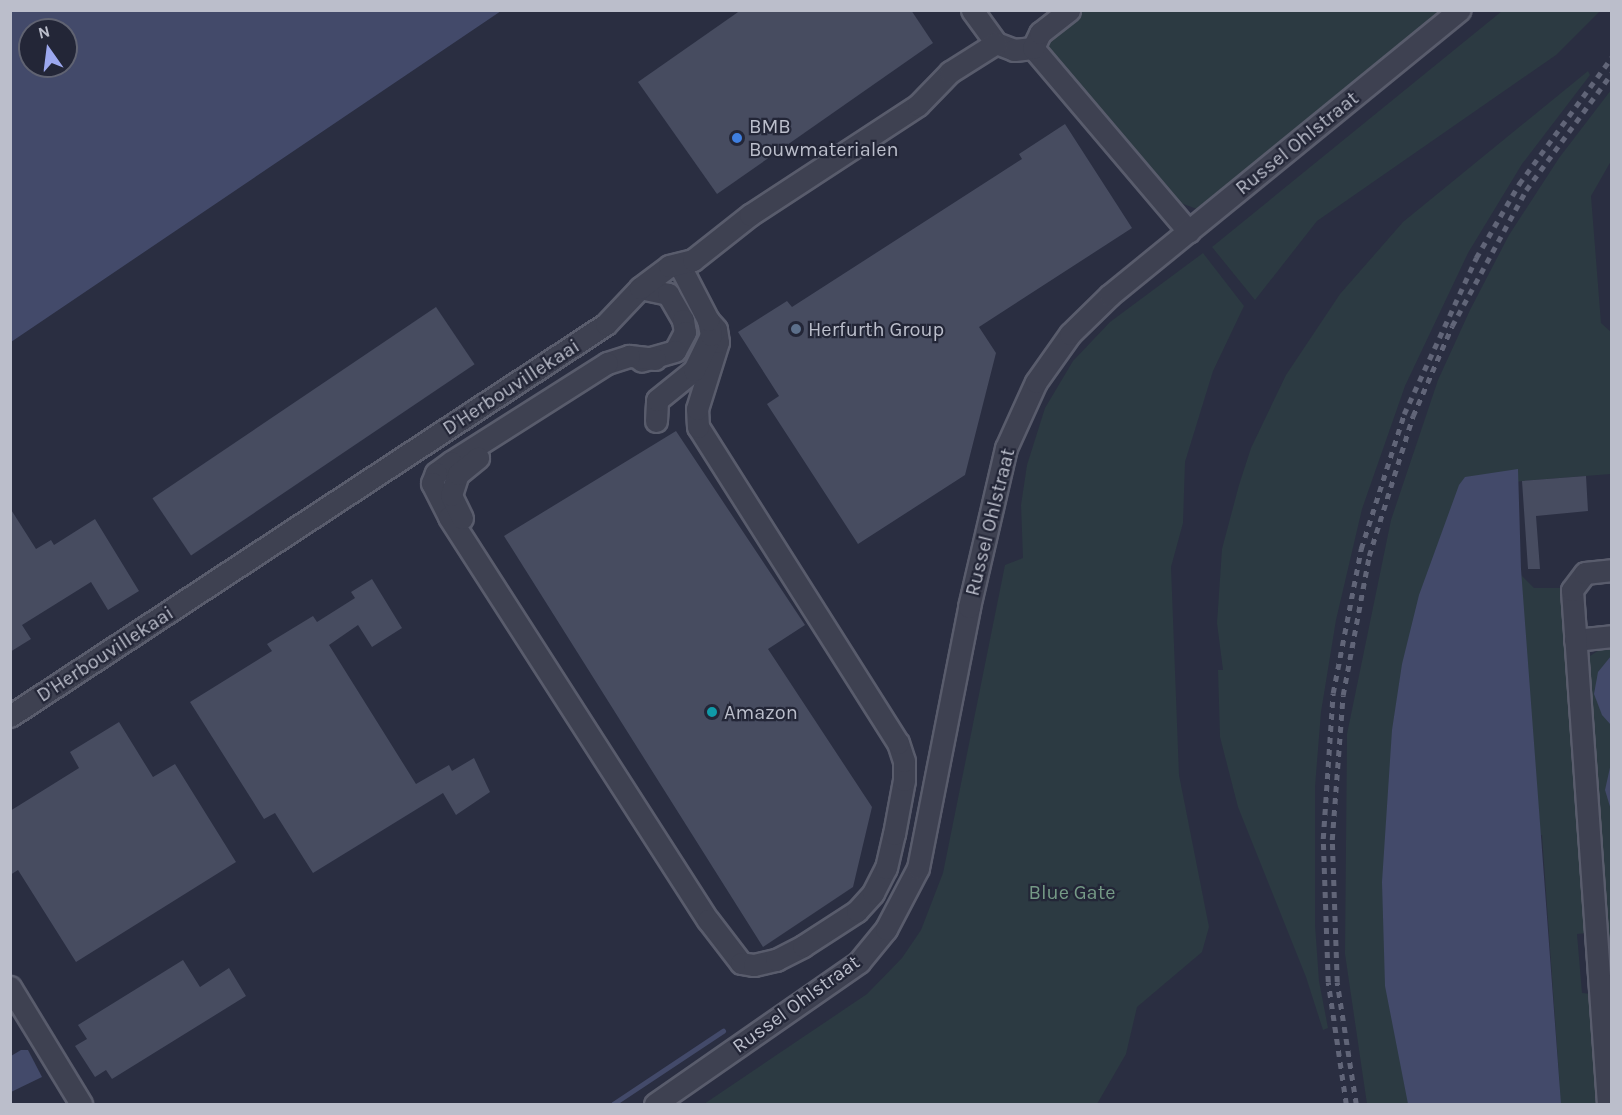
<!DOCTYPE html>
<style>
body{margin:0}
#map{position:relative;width:1622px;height:1115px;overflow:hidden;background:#2a2e41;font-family:Karla,sans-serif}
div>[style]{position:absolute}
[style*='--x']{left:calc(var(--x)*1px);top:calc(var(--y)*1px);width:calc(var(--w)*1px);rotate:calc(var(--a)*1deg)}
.green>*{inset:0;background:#2c3a42}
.water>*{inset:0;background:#434a6a}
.stream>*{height:4.5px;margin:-2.25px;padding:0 2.25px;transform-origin:2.25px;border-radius:2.25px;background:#434a6a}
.building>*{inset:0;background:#474c60;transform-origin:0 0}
.roads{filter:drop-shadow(2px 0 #595c6c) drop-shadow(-2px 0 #595c6c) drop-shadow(0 2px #595c6c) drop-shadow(0 -2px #595c6c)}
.minor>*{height:21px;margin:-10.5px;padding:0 10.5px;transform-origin:10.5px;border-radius:10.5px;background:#3e4151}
.rail>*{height:4.5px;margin-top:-2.25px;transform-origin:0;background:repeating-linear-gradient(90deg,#616578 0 6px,transparent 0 12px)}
.dots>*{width:16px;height:16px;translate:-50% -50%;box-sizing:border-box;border:3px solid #232637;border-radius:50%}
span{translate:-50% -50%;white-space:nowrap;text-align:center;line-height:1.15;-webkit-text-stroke:4.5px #232637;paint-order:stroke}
.poi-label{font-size:20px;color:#bbbecb}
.left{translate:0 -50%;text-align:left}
.street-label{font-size:20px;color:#bbbecb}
.park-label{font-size:20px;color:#759a86}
.frame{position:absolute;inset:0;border:12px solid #bbbecb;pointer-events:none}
.north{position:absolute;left:18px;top:18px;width:60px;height:60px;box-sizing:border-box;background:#232637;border:2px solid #606372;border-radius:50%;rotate:346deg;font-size:16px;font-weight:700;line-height:24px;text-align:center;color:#bbbecb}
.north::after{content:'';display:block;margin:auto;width:21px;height:27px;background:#9ca8ef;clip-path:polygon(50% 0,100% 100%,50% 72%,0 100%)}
</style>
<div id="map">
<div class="green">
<i style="clip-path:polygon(1079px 11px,1440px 11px,1197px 209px,1175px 201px,1052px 59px,1046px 47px,1049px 36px)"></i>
<i style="clip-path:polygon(1502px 11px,1600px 11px,1556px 55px,1317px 221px,1255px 300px,1212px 247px)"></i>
<i style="clip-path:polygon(1588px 71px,1590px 75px,1522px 164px,1468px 253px,1405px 386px,1362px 509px,1336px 620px,1321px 712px,1315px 787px,1315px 925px,1319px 981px,1328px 1028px,1323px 1030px,1306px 977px,1238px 807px,1220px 737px,1218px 670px,1223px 670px,1217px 623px,1222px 549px,1239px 485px,1251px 448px,1286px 375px,1340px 294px,1403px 222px)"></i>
<i style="clip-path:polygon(1611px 90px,1611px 161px,1591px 196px,1601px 323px,1611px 332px,1611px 474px,1522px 481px,1473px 490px,1428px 1104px,1367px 1104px,1345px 954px,1347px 734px,1391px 520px,1438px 380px,1470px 310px,1509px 235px,1559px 158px)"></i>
<i style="clip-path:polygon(1203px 253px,1244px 306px,1213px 371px,1185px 462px,1183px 523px,1171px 567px,1179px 775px,1209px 927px,1202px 952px,1137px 1007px,1126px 1054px,1097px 1104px,704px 1104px,867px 994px,902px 958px,921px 930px,943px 873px,1005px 565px,1023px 558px,1021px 505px,1027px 465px,1045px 408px,1073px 361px,1110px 322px)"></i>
<i style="clip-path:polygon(evenodd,1521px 575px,1534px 588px,1564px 588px,1588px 933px,1577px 934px,1582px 993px,1592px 994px,1600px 1104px,1534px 1104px,1521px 575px,1541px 835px,1542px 835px,1560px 1090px,1545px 918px,1541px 835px)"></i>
<i style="clip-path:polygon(1611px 642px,1611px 1082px,1587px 658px)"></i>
</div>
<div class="water">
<i style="clip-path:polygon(evenodd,11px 10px,501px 10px,501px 11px,11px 342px,11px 10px,30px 30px,66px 30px,66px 66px,30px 66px,30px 30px)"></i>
<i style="clip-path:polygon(1518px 469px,1521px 569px,1561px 1104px,1408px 1104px,1385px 986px,1382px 882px,1392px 730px,1402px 664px,1419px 595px,1459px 485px,1465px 477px)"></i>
<i style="clip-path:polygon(1611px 656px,1611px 725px,1602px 715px,1594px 694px,1598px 672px)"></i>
<i style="clip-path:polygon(1611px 763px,1611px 810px,1605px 790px)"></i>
<i style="clip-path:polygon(21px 1050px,28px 1050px,42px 1077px,11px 1092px,11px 1056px)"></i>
</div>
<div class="stream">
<i style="--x:613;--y:1104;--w:132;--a:-33.6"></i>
</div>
<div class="building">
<i style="clip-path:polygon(741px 10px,911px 10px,933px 43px,717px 194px,638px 82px)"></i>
<i style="clip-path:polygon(1065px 124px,1132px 228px,979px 327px,996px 353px,965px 475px,858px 544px,767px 404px,779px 396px,738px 332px,787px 301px,792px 307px,1022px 159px,1019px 154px)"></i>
<i style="left:436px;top:307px;width:69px;height:342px;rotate:56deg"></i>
<i style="clip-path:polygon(676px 431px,805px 625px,768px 649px,872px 807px,853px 887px,763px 947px,504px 536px)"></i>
<i style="clip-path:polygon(1586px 476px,1588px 511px,1536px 516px,1540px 569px,1528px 569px,1522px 481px)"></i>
<i style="clip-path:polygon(10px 508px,36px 549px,51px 540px,54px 545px,95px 519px,139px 591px,108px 610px,91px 582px,22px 625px,31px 639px,10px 652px)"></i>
<i style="clip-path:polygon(372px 579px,402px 628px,372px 647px,358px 625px,329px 645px,416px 784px,449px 765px,452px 771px,474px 758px,490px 792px,456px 815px,443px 793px,313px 873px,275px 813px,264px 819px,190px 702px,272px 651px,267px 644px,313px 616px,317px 622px,355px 598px,351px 592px)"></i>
<i style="clip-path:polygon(119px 722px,153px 777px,175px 764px,236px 862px,76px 962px,18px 870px,10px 875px,10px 811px,79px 768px,70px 752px)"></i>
<i style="clip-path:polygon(183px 960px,200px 987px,229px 968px,246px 996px,112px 1079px,106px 1070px,95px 1077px,75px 1046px,87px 1039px,78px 1025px)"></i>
</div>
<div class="roads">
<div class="minor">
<i style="--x:972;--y:10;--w:41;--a:54"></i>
<i style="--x:996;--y:43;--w:19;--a:21"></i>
<i style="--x:1014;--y:50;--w:19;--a:-6"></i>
<i style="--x:1033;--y:48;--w:241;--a:49.7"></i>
<i style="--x:1033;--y:48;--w:17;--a:-65"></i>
<i style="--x:1040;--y:33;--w:37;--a:-38"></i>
<i style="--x:640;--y:288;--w:29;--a:12"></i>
<i style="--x:668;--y:294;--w:30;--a:60"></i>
<i style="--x:683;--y:320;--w:12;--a:81"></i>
<i style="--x:685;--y:332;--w:21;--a:118"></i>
<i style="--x:675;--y:351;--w:35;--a:164"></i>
<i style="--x:655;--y:359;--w:26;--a:-173"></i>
<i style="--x:629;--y:356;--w:23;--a:162"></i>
<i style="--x:607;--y:363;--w:185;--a:147.6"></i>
<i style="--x:451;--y:462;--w:19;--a:144"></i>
<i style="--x:436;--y:473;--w:11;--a:112"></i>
<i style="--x:432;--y:483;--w:38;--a:63"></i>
<i style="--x:449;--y:517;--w:479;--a:57.3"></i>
<i style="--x:708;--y:920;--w:54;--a:52.5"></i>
<i style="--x:741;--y:963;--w:13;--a:9"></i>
<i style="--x:754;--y:965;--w:23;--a:-13"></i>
<i style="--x:776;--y:960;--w:30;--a:-27"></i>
<i style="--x:803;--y:946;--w:64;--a:-32.9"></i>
<i style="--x:857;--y:911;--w:24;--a:-48"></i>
<i style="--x:873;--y:893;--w:28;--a:-63"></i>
<i style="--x:886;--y:868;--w:35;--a:-77"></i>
<i style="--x:894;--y:834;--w:55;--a:-79.5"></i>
<i style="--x:904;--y:780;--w:19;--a:-90"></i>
<i style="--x:904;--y:761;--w:19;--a:-108"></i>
<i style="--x:898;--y:743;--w:374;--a:-122.3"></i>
<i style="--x:698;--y:427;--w:18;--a:-93"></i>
<i style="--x:697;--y:409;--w:70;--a:-72.6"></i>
<i style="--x:718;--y:342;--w:13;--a:-99"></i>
<i style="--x:716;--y:329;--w:12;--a:-132"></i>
<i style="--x:656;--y:421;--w:21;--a:-87"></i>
<i style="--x:657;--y:400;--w:48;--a:-39"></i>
<i style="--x:694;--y:370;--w:39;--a:-64"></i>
<i style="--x:711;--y:335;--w:15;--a:-101"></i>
<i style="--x:708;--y:320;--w:63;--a:-117.4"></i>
<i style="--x:462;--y:518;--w:25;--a:-116"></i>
<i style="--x:451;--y:495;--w:22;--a:-72"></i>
<i style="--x:458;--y:474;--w:26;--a:-39"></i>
<i style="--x:1575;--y:640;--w:37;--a:-6"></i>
<i style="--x:10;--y:716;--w:713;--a:-33.33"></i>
<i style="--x:606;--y:324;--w:50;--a:-46.6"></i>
<i style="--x:640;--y:288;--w:36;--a:-37"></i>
<i style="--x:669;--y:266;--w:25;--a:-14"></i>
<i style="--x:693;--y:260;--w:73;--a:-38.3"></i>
<i style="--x:750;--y:215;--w:201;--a:-33.2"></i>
<i style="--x:918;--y:105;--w:46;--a:-45.9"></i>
<i style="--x:950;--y:72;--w:54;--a:-32.2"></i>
<i style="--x:10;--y:987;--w:137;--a:58.7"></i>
<i style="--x:655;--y:1104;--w:249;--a:-34.8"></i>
<i style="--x:859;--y:962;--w:43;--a:-50.7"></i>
<i style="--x:886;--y:929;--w:69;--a:-62.3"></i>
<i style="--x:918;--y:868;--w:266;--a:-78.9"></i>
<i style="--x:969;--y:607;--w:163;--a:-76.9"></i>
<i style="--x:1006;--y:448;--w:72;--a:-65.6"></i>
<i style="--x:1036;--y:382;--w:59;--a:-54.7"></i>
<i style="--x:1070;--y:334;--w:56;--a:-44.3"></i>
<i style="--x:1110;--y:295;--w:451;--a:-39.2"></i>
<i style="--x:1608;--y:1104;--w:515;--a:-94.01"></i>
<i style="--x:1572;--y:590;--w:21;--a:-53"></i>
<i style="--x:1585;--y:573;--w:27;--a:-6"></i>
</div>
</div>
<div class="rail">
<i style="--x:1346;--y:1104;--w:123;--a:-98.4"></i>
<i style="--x:1328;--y:982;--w:143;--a:-92"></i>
<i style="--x:1323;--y:839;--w:146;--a:-86.1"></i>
<i style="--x:1333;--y:693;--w:147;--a:-79"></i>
<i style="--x:1361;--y:549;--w:142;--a:-72.3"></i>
<i style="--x:1404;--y:414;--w:172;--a:-65.2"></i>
<i style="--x:1476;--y:258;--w:86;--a:-59.8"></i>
<i style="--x:1519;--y:184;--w:157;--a:-53.8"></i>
<i style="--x:1356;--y:1104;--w:123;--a:-98.9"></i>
<i style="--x:1337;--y:982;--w:142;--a:-92"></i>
<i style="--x:1332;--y:840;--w:145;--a:-85.7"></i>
<i style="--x:1343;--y:695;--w:141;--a:-79.4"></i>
<i style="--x:1369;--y:556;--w:147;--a:-72.6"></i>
<i style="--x:1413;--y:416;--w:98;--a:-66.6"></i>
<i style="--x:1452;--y:326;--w:155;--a:-61.4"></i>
<i style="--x:1526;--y:190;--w:145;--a:-53.7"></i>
</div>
<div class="dots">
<i style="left:737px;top:138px;background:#3f7fe0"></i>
<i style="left:796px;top:329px;background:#5c6f8a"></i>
<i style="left:712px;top:712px;background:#0f9aa8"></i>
</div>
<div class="poi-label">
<span class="left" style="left:749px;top:138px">BMB<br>Bouwmaterialen</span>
<span class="left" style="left:808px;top:329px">Herfurth Group</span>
<span class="left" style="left:724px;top:712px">Amazon</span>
</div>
<div class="street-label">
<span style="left:1297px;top:143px;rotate:-39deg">Russel Ohlstraat</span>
<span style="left:511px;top:387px;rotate:-33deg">D'Herbouvillekaai</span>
<span style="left:990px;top:522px;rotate:-76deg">Russel Ohlstraat</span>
<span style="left:105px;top:654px;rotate:-33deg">D'Herbouvillekaai</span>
<span style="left:796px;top:1004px;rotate:-36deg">Russel Ohlstraat</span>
</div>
<div class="park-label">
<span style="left:1072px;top:892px">Blue Gate</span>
</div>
<div class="frame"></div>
<div class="north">N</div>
</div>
